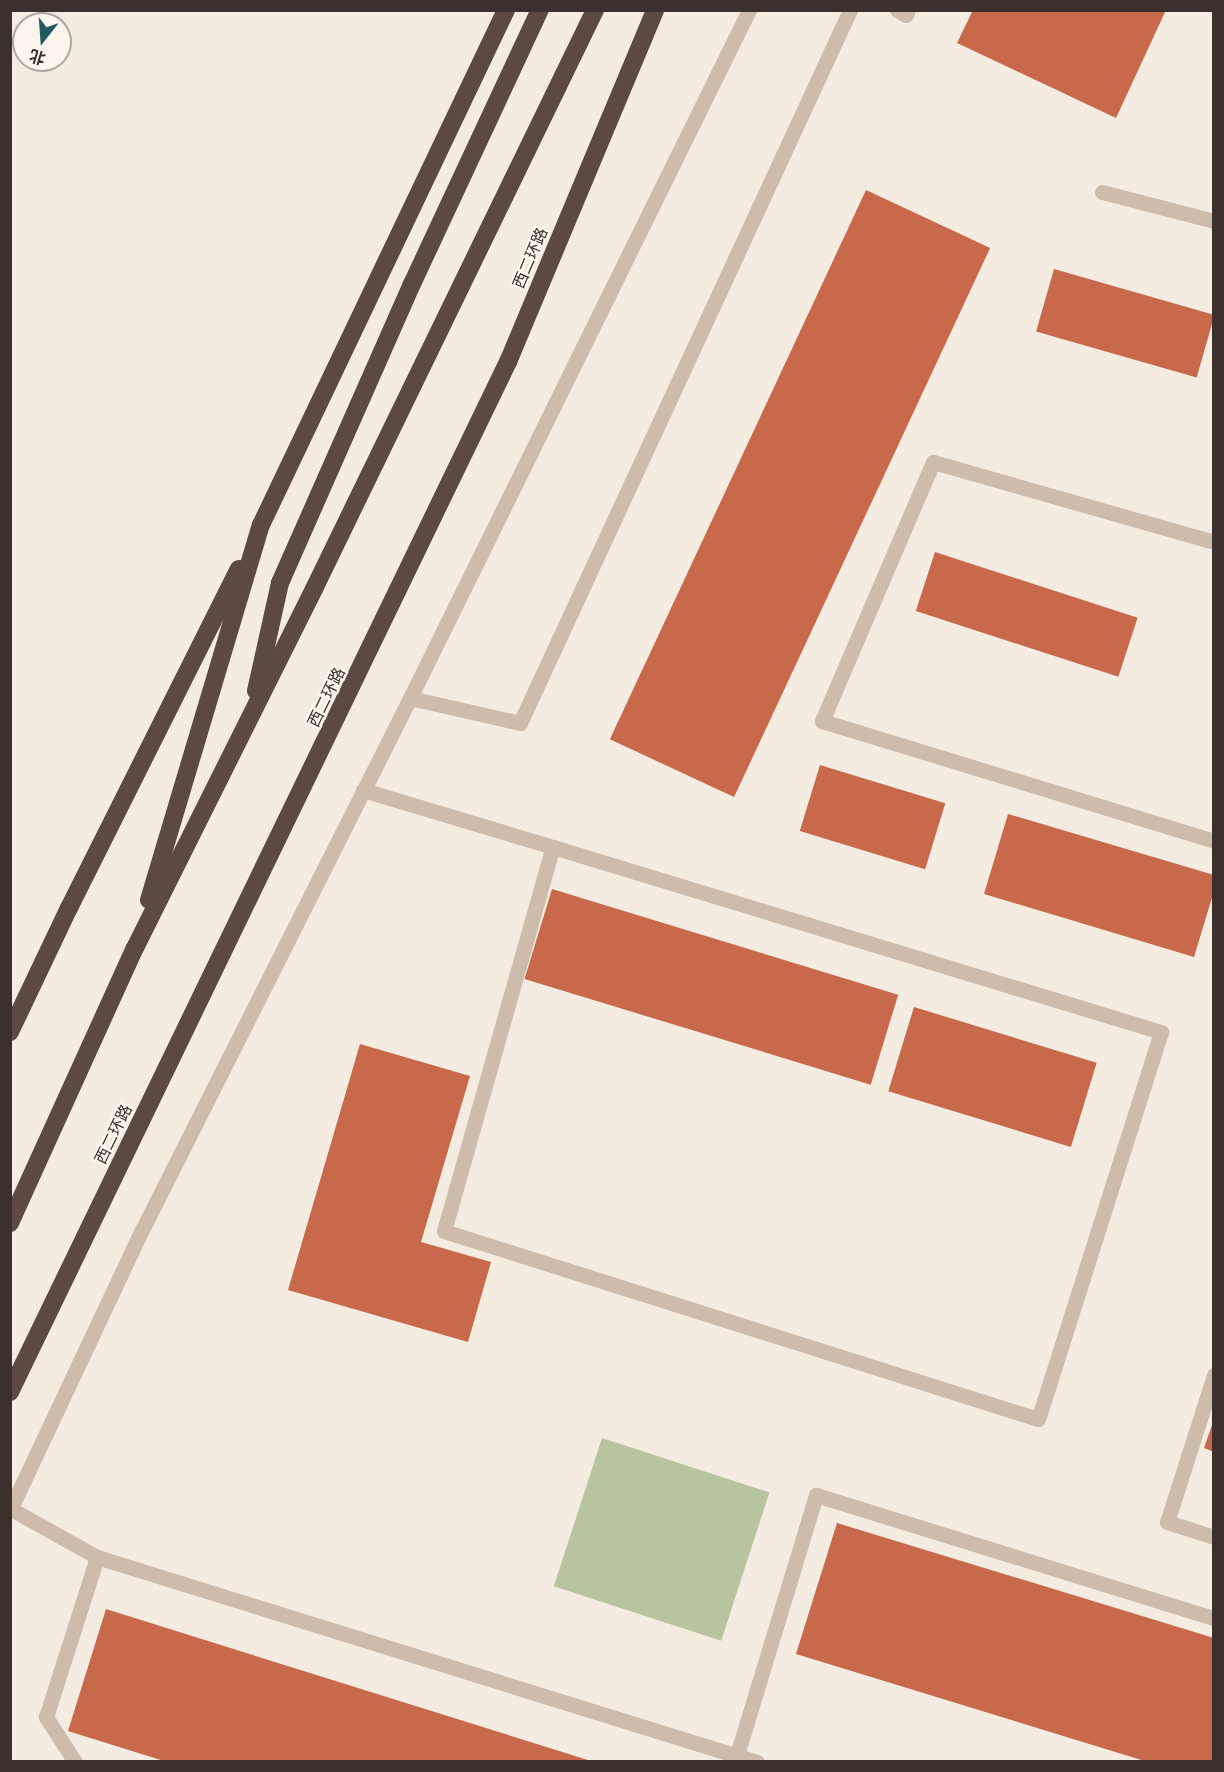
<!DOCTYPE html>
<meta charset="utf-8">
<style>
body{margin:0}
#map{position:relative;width:1224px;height:1772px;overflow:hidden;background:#f4ebe1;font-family:"Noto Sans","Noto Sans SC",sans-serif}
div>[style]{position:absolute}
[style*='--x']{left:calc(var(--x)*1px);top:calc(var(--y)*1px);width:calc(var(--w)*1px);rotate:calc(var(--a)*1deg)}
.green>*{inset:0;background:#b8c4a0;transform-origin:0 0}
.building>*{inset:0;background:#c8694b;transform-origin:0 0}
.minor>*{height:15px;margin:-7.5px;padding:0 7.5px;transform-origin:7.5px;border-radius:7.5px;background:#cdbbac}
.highway>*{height:18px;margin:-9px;padding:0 9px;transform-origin:9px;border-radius:9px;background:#5c4a42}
span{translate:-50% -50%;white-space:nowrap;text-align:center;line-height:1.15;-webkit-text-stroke:4.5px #fbf5ee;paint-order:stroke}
.street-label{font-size:16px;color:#3b302b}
.frame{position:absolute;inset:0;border:12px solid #3b302b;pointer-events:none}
.north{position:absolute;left:12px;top:12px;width:60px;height:60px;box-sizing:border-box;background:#fbf5ee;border:2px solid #aea6a0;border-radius:50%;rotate:197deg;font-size:16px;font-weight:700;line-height:24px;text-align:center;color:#3b302b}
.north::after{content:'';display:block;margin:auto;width:21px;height:27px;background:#1f5a5e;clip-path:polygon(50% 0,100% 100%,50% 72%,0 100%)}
</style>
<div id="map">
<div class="green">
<i style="left:602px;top:1438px;width:176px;height:156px;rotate:18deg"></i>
</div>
<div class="building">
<i style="clip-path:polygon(973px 10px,1166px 10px,1116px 118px,957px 43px)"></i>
<i style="left:866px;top:190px;width:137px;height:606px;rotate:25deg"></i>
<i style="left:1054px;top:269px;width:167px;height:65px;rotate:16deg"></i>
<i style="left:935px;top:552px;width:213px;height:62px;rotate:18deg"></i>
<i style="left:820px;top:765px;width:131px;height:69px;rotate:17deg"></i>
<i style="clip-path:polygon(1008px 814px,1214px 875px,1214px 891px,1194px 957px,984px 894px)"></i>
<i style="left:552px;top:889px;width:362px;height:94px;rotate:17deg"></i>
<i style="left:914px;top:1007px;width:191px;height:88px;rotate:17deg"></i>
<i style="clip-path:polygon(360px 1044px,470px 1076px,421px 1242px,491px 1262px,468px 1342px,288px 1290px)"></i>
<i style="clip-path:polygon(1213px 1422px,1214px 1422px,1214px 1452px,1204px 1448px)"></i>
<i style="clip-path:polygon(837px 1523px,1214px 1638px,1214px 1762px,1148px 1762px,796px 1654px)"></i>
<i style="clip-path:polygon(106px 1609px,591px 1761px,591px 1762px,167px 1762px,68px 1731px)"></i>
</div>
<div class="minor">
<i style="--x:897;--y:10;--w:10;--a:29"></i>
<i style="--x:906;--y:15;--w:5;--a:-68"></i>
<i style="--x:1102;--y:192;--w:116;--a:14.5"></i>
<i style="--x:1214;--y:542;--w:292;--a:-164.1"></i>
<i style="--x:933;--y:462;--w:282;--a:113.2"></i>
<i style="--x:822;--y:721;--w:410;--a:17"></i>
<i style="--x:410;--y:698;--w:113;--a:12.8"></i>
<i style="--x:520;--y:723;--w:786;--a:-65.16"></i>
<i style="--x:363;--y:790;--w:198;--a:16.7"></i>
<i style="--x:553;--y:847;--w:636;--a:16.92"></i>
<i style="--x:1161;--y:1032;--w:406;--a:107.6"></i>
<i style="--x:1038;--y:1419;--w:623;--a:-162.44"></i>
<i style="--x:444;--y:1231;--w:399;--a:-74.2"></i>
<i style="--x:1214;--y:1375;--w:154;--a:107.7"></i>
<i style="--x:1167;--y:1522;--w:49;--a:17.7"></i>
<i style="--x:11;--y:1509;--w:98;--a:29.2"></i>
<i style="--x:97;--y:1557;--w:691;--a:17.26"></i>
<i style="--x:10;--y:1510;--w:310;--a:-64.8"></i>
<i style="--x:142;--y:1230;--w:596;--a:-63.26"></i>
<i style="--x:410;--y:698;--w:767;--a:-63.77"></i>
<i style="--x:737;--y:1755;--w:272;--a:-73.1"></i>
<i style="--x:816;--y:1495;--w:417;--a:17.2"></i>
<i style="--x:75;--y:1762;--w:54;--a:-122.8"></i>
<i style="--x:46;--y:1717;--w:168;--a:-72.3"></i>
</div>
<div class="highway">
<i style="--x:256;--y:691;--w:111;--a:-77.5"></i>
<i style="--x:280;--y:583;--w:327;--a:-66.2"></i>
<i style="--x:412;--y:284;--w:302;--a:-65"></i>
<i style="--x:149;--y:900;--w:391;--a:-73.4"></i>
<i style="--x:261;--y:525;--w:570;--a:-64.56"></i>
<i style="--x:10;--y:1032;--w:137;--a:-64.6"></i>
<i style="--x:69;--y:908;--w:379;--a:-63.4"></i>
<i style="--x:10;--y:1223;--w:302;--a:-65.6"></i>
<i style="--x:135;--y:948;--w:401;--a:-63.5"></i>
<i style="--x:314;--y:589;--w:644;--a:-64.11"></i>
<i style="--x:10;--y:1392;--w:1144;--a:-64.2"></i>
<i style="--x:508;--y:362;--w:381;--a:-67.3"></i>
</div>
<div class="street-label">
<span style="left:530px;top:258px;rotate:-67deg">西二环路</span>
<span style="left:326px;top:697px;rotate:-64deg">西二环路</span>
<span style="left:113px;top:1134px;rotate:-64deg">西二环路</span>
</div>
<div class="frame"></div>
<div class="north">北</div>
</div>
